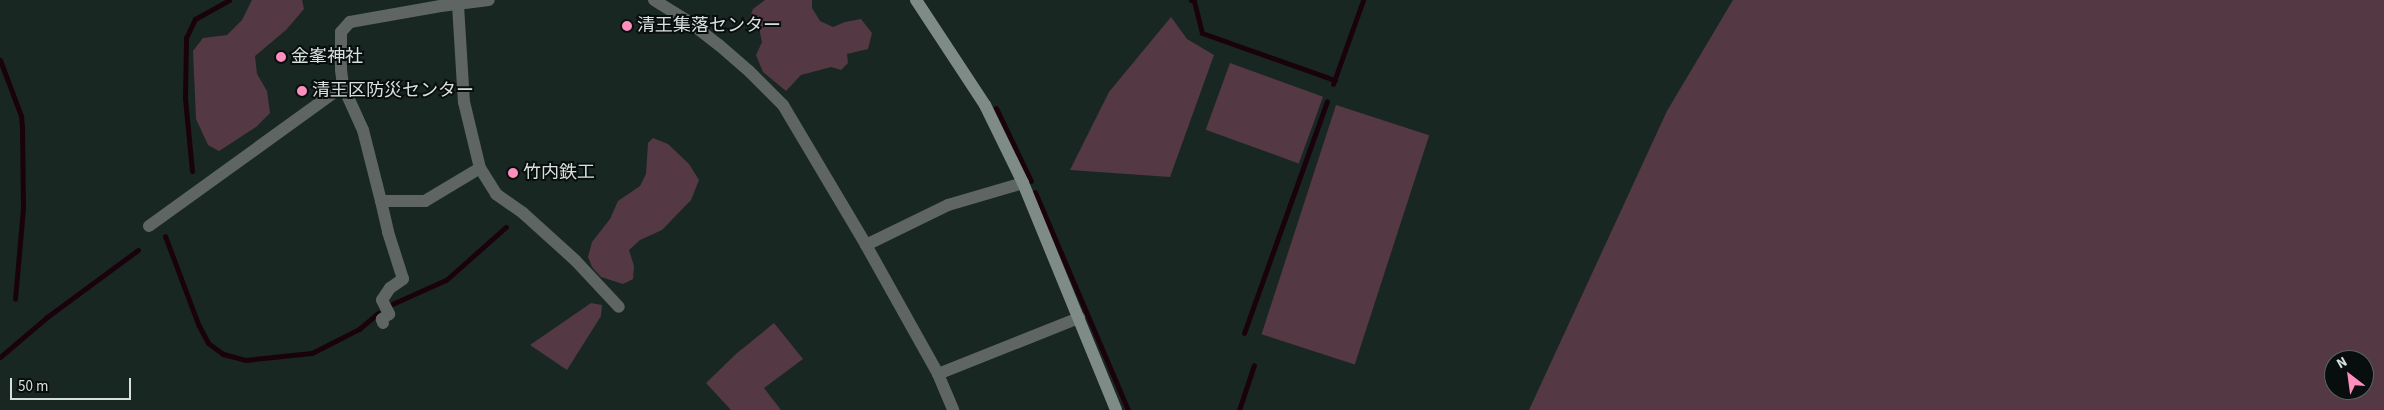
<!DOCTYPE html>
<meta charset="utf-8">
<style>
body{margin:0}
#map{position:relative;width:2384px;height:410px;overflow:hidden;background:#192723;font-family:"Source Sans 3","Noto Sans JP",sans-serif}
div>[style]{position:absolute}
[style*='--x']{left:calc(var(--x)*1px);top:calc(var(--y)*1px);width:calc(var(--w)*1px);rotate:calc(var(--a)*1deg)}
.green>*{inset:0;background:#543843;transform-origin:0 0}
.stream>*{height:5px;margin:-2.5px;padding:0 2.5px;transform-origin:2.5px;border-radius:2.5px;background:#1a020d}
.street>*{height:12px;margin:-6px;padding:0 6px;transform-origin:6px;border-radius:6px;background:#5e6563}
.secondary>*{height:12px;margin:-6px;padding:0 6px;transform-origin:6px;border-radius:6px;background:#7f8b87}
.dots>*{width:14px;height:14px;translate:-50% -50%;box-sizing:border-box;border:2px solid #080e0d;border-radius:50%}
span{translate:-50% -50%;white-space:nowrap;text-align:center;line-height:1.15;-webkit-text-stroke:4px #080e0d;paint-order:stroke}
.poi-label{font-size:18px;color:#d7e0dd}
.left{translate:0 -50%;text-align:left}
.north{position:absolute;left:2324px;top:350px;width:50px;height:50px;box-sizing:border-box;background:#080e0d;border:1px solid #5b6260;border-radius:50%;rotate:330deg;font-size:14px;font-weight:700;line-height:20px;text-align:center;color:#d7e0dd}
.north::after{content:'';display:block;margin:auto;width:18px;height:22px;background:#fd8ebe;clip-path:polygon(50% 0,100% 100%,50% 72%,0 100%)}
.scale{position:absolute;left:10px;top:378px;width:121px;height:22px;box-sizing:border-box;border:2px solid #d7e0dd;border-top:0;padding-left:6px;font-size:15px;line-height:18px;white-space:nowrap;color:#d7e0dd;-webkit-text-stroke:4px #080e0d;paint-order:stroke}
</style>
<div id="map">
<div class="green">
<i style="clip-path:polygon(252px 0,302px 0,304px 9px,286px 30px,255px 56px,257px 74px,267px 91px,270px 113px,256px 127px,219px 151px,208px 145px,196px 119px,193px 51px,203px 38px,227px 35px,242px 20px)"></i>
<i style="clip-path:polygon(765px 0,812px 0,812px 8px,820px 21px,833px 27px,845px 22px,861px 19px,872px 33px,868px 49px,847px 54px,848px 63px,841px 70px,831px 67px,801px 75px,786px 91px,763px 72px,756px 55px,762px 42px,759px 28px,749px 20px,753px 9px)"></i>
<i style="clip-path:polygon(evenodd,1733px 0,2384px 0,2384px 410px,1529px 410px,1667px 111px,1733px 0,2334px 360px,2364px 360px,2364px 390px,2334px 390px,2334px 360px)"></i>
<i style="clip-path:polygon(1171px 17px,1187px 39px,1214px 55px,1170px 177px,1070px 170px,1109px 92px)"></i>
<i style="left:1230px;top:63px;width:99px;height:71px;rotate:20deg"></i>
<i style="left:1336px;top:105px;width:98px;height:241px;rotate:18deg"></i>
<i style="clip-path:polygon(653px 138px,668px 144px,689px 164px,699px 180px,691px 200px,662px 230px,640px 240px,629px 250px,634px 266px,633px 279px,623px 284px,601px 277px,592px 267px,588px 257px,592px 242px,610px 219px,618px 201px,640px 186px,646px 174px,648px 143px)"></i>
<i style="clip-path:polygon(591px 303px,602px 305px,601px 316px,567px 370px,530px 345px)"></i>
<i style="clip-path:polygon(774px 323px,803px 359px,764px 388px,781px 410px,731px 410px,706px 383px,736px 354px)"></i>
</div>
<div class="stream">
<i style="--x:1191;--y:0;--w:3;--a:18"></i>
<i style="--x:1194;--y:1;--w:33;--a:76"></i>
<i style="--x:1202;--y:33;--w:141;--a:19.5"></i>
<i style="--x:0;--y:60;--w:60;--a:69.4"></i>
<i style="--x:21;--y:116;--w:11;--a:85"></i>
<i style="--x:22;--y:127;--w:81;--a:89.3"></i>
<i style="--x:23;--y:208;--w:91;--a:95"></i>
<i style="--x:1333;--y:84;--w:89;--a:-70.3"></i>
<i style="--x:996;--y:108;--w:81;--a:64.4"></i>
<i style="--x:192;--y:171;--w:73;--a:-95.5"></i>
<i style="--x:185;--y:98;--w:60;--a:-89"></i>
<i style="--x:186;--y:38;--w:21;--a:-65"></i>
<i style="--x:195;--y:19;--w:39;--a:-29"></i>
<i style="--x:1035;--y:192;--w:237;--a:66.9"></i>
<i style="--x:165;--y:236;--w:94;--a:69.4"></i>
<i style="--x:198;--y:324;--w:21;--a:62"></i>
<i style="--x:208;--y:343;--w:19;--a:36"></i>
<i style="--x:223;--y:354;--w:23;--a:15"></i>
<i style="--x:245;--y:360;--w:67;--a:-6"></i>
<i style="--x:312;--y:353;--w:53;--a:-27.1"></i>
<i style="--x:359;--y:329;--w:25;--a:-40"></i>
<i style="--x:390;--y:305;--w:61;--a:-24.1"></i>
<i style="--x:446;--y:280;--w:80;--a:-41.5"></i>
<i style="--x:1244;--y:333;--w:246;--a:-70.3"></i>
<i style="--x:0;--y:357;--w:62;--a:-40.4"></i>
<i style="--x:47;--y:317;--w:113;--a:-36.4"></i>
<i style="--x:1239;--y:410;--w:47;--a:-71.6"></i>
</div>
<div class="street">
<i style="--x:654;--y:0;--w:40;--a:32"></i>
<i style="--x:688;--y:21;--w:39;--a:38"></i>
<i style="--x:719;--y:45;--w:40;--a:41"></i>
<i style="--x:749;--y:71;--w:48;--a:45"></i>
<i style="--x:783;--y:105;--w:163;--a:59.3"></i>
<i style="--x:866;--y:245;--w:148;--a:60.8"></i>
<i style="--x:938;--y:374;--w:39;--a:67"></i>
<i style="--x:458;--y:5;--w:97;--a:86.5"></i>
<i style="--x:464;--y:102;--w:68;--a:76.4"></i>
<i style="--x:480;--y:168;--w:31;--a:58"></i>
<i style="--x:496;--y:194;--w:33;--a:35"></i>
<i style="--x:523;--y:213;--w:70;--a:42.1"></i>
<i style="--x:575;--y:260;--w:64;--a:46.9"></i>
<i style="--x:343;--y:86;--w:48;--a:65.6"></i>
<i style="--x:363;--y:130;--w:73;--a:75.8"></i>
<i style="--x:381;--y:201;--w:44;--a:0"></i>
<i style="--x:425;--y:201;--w:64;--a:-31"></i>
<i style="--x:381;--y:201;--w:32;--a:77"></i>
<i style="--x:388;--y:232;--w:49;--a:72.3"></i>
<i style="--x:403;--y:279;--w:16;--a:145"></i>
<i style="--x:390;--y:288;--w:14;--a:124"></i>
<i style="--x:382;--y:300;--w:16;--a:63"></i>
<i style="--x:389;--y:314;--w:9;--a:144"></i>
<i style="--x:382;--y:319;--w:4;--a:76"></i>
<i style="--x:149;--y:226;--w:239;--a:-35.8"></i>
<i style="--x:343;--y:86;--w:16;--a:-97"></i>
<i style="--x:341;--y:70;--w:38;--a:-90"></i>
<i style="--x:341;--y:32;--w:13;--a:-48"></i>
<i style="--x:350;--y:22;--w:92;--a:-10"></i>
<i style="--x:441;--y:6;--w:48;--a:-7.1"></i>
<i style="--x:866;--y:245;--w:91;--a:-26"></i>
<i style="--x:948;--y:205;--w:78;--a:-16.3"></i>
<i style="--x:938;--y:374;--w:152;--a:-21.7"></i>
</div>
<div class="secondary">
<i style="--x:916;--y:0;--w:126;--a:56.7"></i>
<i style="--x:985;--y:105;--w:87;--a:64"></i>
<i style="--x:1023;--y:183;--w:245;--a:67.7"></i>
</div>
<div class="dots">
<i style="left:627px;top:26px;background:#fd8ebe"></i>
<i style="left:281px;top:57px;background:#fd8ebe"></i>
<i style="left:302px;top:91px;background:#fd8ebe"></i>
<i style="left:513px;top:173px;background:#fd8ebe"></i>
</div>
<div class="poi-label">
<span class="left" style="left:637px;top:26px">清王集落センター</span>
<span class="left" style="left:291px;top:57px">金峯神社</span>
<span class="left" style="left:312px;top:91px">清王区防災センター</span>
<span class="left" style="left:523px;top:173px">竹内鉄工</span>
</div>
<div class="north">N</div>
<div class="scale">50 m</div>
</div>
